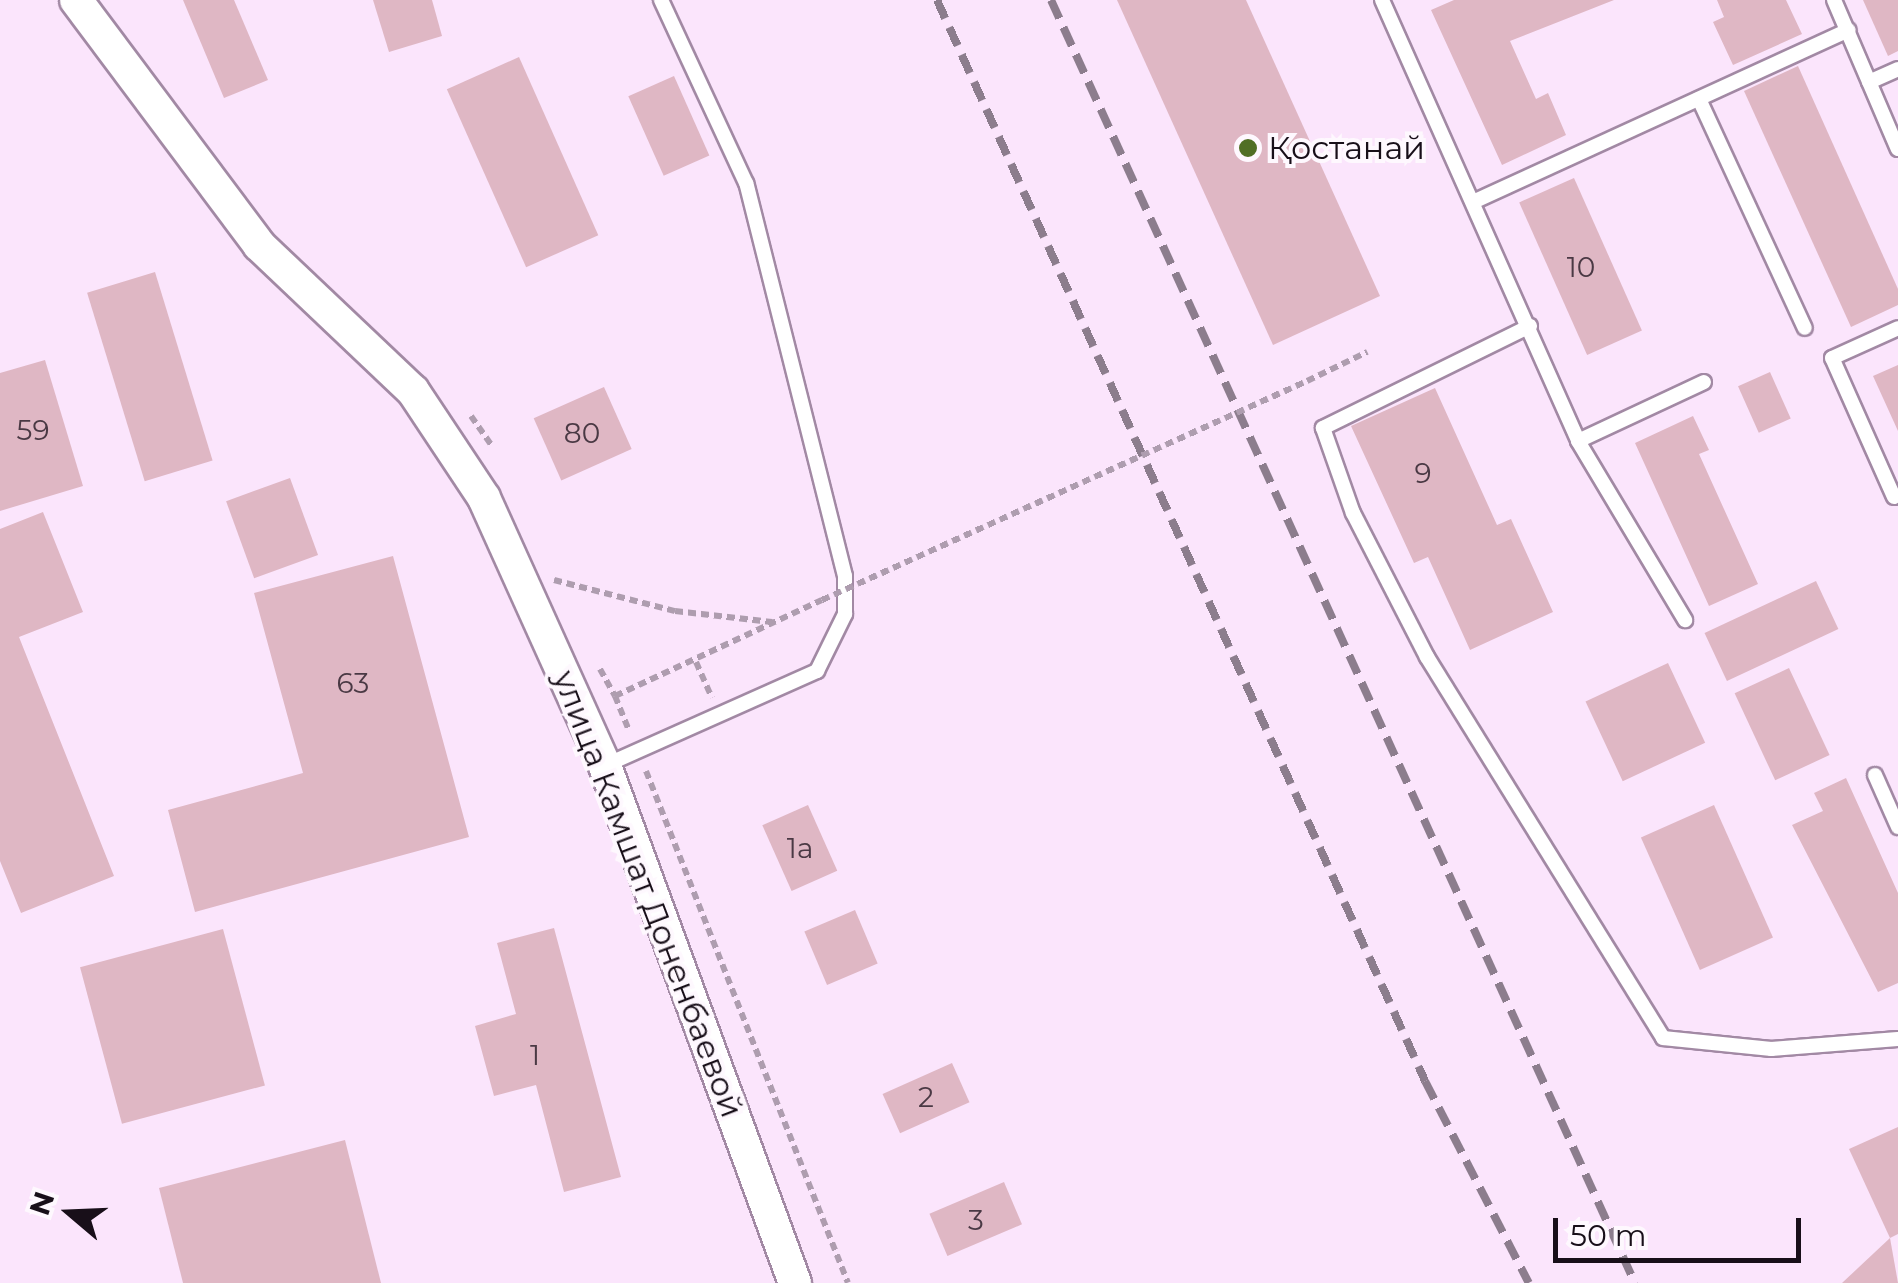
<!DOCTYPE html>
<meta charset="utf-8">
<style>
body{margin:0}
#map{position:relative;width:1898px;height:1283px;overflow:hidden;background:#fbe5fc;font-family:Montserrat,sans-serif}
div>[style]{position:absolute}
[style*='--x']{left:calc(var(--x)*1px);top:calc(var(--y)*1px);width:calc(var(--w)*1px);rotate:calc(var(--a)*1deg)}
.building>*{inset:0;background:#dfb7c4;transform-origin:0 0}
.path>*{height:6px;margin-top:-3px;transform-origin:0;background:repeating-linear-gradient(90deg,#ae9daf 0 8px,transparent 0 13px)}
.roads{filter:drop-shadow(2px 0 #a289a4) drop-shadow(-2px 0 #a289a4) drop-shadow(0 2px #a289a4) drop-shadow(0 -2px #a289a4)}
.service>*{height:14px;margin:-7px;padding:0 7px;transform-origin:7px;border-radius:7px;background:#fff}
.tertiary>*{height:32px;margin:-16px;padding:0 16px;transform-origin:16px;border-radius:16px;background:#fff}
.rail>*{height:8px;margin-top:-4px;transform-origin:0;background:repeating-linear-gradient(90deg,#8c7d8d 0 20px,transparent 0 30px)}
.path-bridge>*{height:6px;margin-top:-3px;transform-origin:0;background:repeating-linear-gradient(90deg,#ae9daf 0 8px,transparent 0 13px)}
.dots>*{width:28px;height:28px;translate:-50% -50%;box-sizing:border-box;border:5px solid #fef8fe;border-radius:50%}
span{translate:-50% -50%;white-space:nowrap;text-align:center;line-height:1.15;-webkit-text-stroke:8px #fef8fe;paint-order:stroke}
.number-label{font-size:28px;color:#4a3944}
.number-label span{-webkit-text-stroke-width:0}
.poi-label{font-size:32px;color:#180f19}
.left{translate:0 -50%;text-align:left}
.street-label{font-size:32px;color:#180f19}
.north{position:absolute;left:20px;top:1163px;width:100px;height:100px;-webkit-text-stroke:8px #fef8fe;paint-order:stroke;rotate:289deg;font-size:28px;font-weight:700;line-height:40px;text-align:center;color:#180f19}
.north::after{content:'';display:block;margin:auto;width:35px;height:45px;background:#180f19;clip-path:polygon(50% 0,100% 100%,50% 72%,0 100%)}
.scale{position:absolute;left:1553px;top:1218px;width:248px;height:45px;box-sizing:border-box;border:5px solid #180f19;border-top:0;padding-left:12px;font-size:30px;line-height:35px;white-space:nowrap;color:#180f19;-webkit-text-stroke:8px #fef8fe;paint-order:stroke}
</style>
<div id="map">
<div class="building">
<i style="clip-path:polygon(183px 0,234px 0,268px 80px,224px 98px)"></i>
<i style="clip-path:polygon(373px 0,432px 0,442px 36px,389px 52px)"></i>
<i style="clip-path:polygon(1117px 0,1246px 0,1380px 296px,1273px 345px)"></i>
<i style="clip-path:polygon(1454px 0,1614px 0,1510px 41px,1536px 99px,1548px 93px,1566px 135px,1502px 165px,1431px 10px)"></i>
<i style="clip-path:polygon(1717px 0,1786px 0,1802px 34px,1733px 65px,1713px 22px,1724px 17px)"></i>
<i style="clip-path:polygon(1863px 0,1898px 0,1898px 51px,1888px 56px)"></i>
<i style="left:519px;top:57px;width:195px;height:79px;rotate:66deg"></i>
<i style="clip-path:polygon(1798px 66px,1898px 289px,1898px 305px,1851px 327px,1744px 91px)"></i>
<i style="left:674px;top:76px;width:87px;height:50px;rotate:66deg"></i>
<i style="left:1574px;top:178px;width:167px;height:60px;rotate:66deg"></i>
<i style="left:155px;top:272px;width:197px;height:71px;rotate:73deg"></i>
<i style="clip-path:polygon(45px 360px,83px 486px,0 511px,0 373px)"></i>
<i style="clip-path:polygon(1898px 365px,1898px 431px,1873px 376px)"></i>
<i style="left:1770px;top:372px;width:51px;height:35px;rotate:66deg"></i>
<i style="left:604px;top:387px;width:68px;height:77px;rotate:66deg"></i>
<i style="clip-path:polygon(1435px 388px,1497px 525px,1511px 519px,1553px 612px,1470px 650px,1428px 557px,1414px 563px,1351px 426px)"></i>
<i style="clip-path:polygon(1693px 416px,1709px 450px,1699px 454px,1758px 584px,1709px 606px,1635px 443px)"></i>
<i style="left:290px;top:478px;width:82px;height:68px;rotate:70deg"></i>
<i style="clip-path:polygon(43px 512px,83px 612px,19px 637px,114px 876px,21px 913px,0 861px,0 529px)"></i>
<i style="clip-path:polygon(393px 556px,469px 837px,195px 912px,168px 810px,303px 773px,254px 593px)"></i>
<i style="left:1816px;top:581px;width:53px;height:123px;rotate:65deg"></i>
<i style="left:1668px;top:663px;width:88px;height:91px;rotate:65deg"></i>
<i style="left:1789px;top:668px;width:96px;height:60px;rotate:65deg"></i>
<i style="clip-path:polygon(1846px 778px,1898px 893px,1898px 983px,1878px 992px,1792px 825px,1823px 811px,1814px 793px)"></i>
<i style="left:808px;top:805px;width:72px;height:50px;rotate:66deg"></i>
<i style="left:1714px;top:805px;width:145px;height:80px;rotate:66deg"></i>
<i style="left:855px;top:910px;width:58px;height:55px;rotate:67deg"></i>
<i style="clip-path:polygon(554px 928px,621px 1177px,564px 1192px,536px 1085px,494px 1096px,475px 1026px,516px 1014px,497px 943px)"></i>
<i style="left:223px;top:929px;width:162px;height:148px;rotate:75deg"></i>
<i style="left:952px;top:1063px;width:43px;height:76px;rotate:66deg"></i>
<i style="clip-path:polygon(1898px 1127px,1898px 1234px,1890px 1238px,1849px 1149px)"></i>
<i style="clip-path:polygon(345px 1140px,381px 1283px,183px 1283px,159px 1188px)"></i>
<i style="left:1004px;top:1182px;width:46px;height:81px;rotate:67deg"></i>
<i style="clip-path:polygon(1890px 1238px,1898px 1283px,1842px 1283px)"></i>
</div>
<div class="path">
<i style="--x:1307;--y:381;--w:67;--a:-25.8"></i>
<i style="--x:471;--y:416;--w:37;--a:55"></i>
<i style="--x:554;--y:580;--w:125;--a:14.4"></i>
<i style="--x:675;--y:611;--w:98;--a:6.5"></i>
<i style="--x:696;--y:662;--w:39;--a:66"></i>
<i style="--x:600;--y:669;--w:31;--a:61"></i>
<i style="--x:615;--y:696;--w:228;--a:-24.9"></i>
<i style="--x:615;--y:696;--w:38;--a:68"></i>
<i style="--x:646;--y:771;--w:550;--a:68.47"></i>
</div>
<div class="roads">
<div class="service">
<i style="--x:1382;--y:0;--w:483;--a:66"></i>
<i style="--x:1578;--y:441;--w:209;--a:59.1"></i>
<i style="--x:1834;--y:0;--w:162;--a:66.8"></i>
<i style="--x:1869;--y:82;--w:32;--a:-24"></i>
<i style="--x:1699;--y:99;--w:252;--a:65.2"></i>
<i style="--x:1473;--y:202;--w:413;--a:-24.6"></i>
<i style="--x:1530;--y:326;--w:231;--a:153.8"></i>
<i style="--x:1323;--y:428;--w:90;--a:70.6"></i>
<i style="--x:1353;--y:513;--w:162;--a:62.8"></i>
<i style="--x:1427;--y:657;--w:448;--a:58.2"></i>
<i style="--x:1663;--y:1038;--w:109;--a:5.8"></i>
<i style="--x:1771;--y:1049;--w:127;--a:-4.5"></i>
<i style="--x:1578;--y:441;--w:139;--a:-25.1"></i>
<i style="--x:1894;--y:497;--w:152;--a:-114"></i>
<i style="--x:1832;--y:358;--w:72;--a:-24.4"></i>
<i style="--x:606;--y:765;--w:231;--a:-24"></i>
<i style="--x:817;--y:671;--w:64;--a:-63.8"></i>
<i style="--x:845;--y:614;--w:38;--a:-90"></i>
<i style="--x:845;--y:576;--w:405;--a:-104.1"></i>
<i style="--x:746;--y:183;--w:202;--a:-114.9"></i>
<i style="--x:1875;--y:775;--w:57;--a:66.1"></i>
</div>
<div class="tertiary">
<i style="--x:76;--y:0;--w:306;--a:53.2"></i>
<i style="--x:259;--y:245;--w:212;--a:43.5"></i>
<i style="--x:413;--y:391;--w:128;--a:56.4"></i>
<i style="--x:484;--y:498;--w:294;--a:65.7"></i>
<i style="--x:605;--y:766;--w:551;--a:69.82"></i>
</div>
</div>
<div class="rail">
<i style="--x:937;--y:0;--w:1186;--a:65.7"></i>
<i style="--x:1425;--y:1081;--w:227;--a:62.8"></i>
<i style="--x:1051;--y:0;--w:1410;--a:65.53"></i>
</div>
<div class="path-bridge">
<i style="--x:822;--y:600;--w:532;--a:-24.3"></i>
</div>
<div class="dots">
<i style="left:1248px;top:148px;background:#516f25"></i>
</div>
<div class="number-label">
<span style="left:1581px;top:267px">10</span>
<span style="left:33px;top:430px">59</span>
<span style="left:582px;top:433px">80</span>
<span style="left:1423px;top:473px">9</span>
<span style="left:353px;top:683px">63</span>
<span style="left:800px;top:848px">1а</span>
<span style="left:535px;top:1055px">1</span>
<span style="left:926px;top:1097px">2</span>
<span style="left:976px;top:1220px">3</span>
</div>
<div class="poi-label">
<span class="left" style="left:1268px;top:148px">Қостанай</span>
</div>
<div class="street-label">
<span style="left:648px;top:894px;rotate:69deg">улица Камшат Доненбаевой</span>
</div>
<div class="north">N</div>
<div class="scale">50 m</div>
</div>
